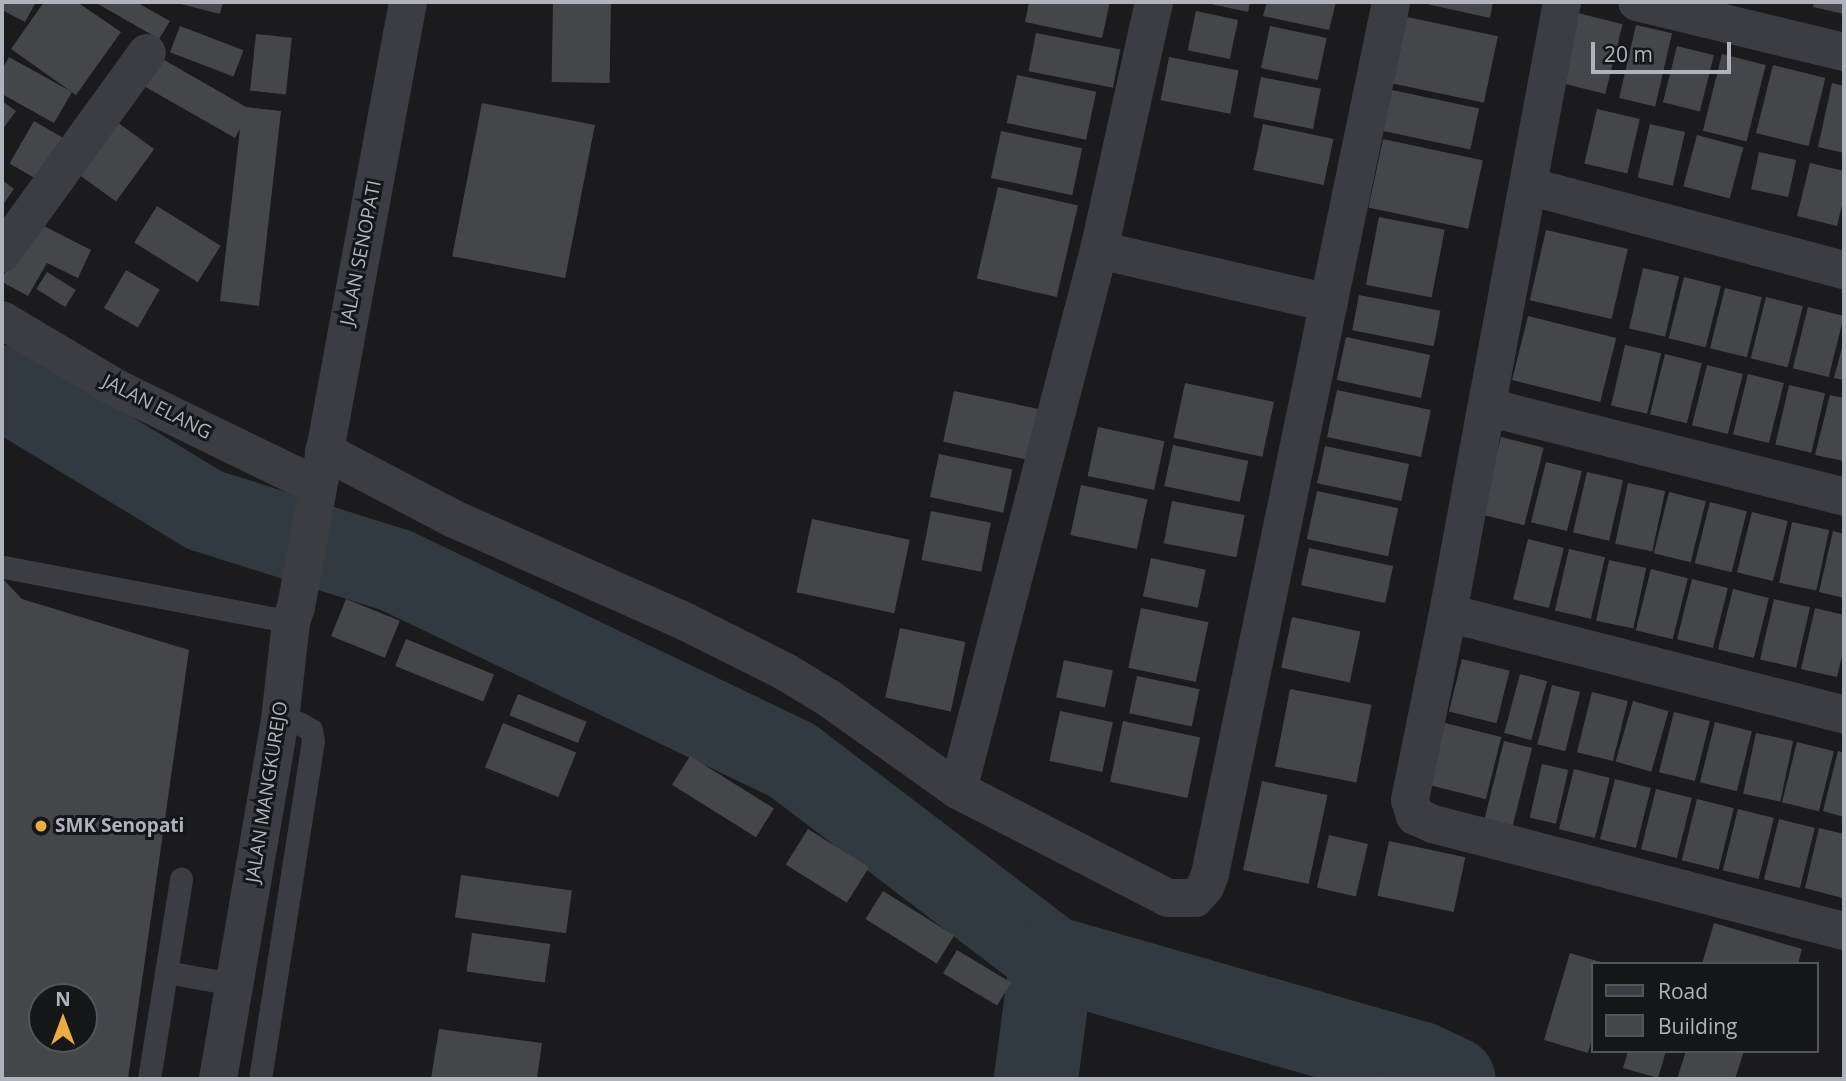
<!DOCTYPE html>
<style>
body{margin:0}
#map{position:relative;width:1846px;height:1081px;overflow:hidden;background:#1b1b1d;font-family:"Open Sans",sans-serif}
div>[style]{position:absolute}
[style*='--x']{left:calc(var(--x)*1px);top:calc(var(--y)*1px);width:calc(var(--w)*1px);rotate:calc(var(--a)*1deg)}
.river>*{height:84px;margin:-42px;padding:0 42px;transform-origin:42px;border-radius:42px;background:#313a41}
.building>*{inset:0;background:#45464a;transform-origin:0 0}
.service>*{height:23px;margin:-11.5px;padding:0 11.5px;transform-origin:11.5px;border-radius:11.5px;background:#3c3d42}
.minor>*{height:38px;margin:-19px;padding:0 19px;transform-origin:19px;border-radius:19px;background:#3c3d42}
.tertiary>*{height:38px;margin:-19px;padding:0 19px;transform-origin:19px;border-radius:19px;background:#3c3d42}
.dots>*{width:19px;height:19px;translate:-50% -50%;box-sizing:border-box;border:4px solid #151618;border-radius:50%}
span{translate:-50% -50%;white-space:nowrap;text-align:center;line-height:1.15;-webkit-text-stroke:6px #151618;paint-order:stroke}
.street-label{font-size:19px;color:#aeb3bc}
.poi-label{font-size:19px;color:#aeb3bc;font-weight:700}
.left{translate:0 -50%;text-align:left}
.frame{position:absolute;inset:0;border:4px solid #aeb3bc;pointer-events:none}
.legend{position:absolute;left:1591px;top:962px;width:228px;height:91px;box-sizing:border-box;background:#151618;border:2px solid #52555a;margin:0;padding:9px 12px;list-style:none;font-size:21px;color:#aeb3bc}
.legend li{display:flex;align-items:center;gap:14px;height:35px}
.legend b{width:35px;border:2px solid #52555a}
.north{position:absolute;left:28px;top:983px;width:70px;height:70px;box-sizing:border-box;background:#151618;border:2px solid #52555a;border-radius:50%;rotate:0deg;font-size:19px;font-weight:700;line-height:28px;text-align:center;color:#aeb3bc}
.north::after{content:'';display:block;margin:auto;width:24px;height:32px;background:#ebac44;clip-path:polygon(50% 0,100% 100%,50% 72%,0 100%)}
.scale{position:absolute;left:1591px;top:42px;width:140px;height:32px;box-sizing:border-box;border:4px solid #aeb3bc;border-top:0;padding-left:9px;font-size:21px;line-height:24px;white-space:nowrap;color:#aeb3bc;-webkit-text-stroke:5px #151618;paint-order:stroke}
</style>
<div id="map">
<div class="river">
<i style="--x:2;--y:387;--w:237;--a:31.3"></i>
<i style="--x:204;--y:510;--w:202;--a:17.5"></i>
<i style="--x:397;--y:571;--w:439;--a:25.6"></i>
<i style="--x:793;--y:761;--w:325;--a:37.3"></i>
<i style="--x:1052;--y:958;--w:382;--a:16"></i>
<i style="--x:1419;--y:1063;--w:38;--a:25"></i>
<i style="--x:1036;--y:1079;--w:122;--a:-82.5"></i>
</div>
<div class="building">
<i style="clip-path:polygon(2px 2px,36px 2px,25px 22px,2px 10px)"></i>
<i style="clip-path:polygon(44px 2px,77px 2px,121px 32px,76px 95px,11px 49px)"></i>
<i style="clip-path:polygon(100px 2px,136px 2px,170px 21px,159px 39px,98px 4px)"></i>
<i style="clip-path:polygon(182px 2px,223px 2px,220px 14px,181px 4px)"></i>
<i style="left:553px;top:2px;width:58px;height:80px;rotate:1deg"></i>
<i style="clip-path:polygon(1029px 2px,1110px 2px,1102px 38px,1025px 22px)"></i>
<i style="clip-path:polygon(1202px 2px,1250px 2px,1248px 12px)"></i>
<i style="clip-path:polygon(1267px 2px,1336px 2px,1329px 30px,1263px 16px)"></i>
<i style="clip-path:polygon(1418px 2px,1493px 2px,1490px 18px)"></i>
<i style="clip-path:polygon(1814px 2px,1844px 2px,1844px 14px,1813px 7px)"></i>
<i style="left:1196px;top:11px;width:43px;height:40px;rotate:12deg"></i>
<i style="left:1578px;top:13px;width:46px;height:72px;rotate:14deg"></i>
<i style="left:1407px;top:17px;width:93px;height:68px;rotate:12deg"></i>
<i style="left:1636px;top:25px;width:37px;height:75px;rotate:13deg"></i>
<i style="left:180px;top:26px;width:68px;height:28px;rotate:21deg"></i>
<i style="left:1270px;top:26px;width:58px;height:43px;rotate:12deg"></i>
<i style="left:1036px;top:33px;width:86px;height:39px;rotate:11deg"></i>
<i style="left:256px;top:34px;width:36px;height:57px;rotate:6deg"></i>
<i style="left:1677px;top:46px;width:38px;height:58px;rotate:14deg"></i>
<i style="left:1722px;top:54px;width:45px;height:79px;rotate:14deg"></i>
<i style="clip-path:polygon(9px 57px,72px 92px,54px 123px,2px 94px,2px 70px)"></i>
<i style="clip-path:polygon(159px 57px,246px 107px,281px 111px,259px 306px,220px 301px,240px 129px,235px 138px,142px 85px)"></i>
<i style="left:1169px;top:57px;width:71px;height:44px;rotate:11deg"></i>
<i style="left:1773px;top:65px;width:54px;height:70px;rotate:14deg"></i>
<i style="left:1017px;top:75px;width:81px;height:49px;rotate:12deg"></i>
<i style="left:1261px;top:77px;width:61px;height:41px;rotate:11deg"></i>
<i style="clip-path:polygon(1832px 83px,1844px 86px,1844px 153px,1818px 147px)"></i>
<i style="left:1392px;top:90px;width:89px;height:42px;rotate:12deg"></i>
<i style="clip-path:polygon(2px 101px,16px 111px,2px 130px)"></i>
<i style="left:482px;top:103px;width:115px;height:156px;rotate:11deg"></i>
<i style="left:1597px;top:109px;width:44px;height:56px;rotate:13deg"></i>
<i style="left:34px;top:121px;width:34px;height:49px;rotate:30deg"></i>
<i style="left:117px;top:122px;width:46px;height:65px;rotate:36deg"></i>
<i style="left:1263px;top:124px;width:72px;height:47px;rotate:12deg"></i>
<i style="left:1650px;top:124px;width:36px;height:55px;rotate:13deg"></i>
<i style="left:1001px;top:131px;width:83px;height:48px;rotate:12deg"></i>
<i style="left:1697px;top:135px;width:48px;height:53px;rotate:15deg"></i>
<i style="left:1383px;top:139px;width:102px;height:70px;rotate:12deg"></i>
<i style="left:1759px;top:152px;width:38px;height:38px;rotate:12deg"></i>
<i style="clip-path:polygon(1810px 163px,1844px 171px,1844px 197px,1837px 226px,1797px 216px)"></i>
<i style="clip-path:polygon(2px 180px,14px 189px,2px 206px)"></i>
<i style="left:998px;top:187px;width:82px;height:94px;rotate:13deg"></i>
<i style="left:157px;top:206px;width:75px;height:43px;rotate:32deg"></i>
<i style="left:1379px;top:217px;width:67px;height:69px;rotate:11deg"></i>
<i style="clip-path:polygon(34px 221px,91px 250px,78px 278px,47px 263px,28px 296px,2px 282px,2px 278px)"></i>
<i style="left:1546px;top:230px;width:84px;height:72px;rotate:13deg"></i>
<i style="left:1643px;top:268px;width:37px;height:62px;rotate:13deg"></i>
<i style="left:126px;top:270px;width:39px;height:44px;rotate:30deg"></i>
<i style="left:47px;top:272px;width:34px;height:20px;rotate:32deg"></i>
<i style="left:1684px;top:277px;width:38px;height:63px;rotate:14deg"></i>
<i style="left:1725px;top:288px;width:38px;height:62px;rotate:14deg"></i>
<i style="left:1359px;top:295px;width:83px;height:36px;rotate:11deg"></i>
<i style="left:1766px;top:297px;width:38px;height:63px;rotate:14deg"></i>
<i style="left:1808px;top:307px;width:37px;height:63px;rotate:14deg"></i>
<i style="left:1528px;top:316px;width:91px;height:66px;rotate:14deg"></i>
<i style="left:1346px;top:337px;width:86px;height:44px;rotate:12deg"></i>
<i style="clip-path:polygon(1844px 340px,1844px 380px,1834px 378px)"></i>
<i style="left:1625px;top:345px;width:37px;height:62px;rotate:13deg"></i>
<i style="left:1665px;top:354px;width:38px;height:62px;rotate:14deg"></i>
<i style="left:1707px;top:365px;width:37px;height:62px;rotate:14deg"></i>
<i style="left:1748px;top:374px;width:37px;height:62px;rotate:14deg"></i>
<i style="left:1185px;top:383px;width:91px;height:56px;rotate:12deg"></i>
<i style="left:1789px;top:385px;width:37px;height:61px;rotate:13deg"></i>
<i style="left:1337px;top:390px;width:96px;height:48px;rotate:12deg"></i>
<i style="left:954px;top:391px;width:90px;height:52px;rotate:12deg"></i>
<i style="clip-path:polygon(1830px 395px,1844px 398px,1844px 461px,1815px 455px)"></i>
<i style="left:1098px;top:427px;width:68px;height:50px;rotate:12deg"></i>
<i style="left:1501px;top:437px;width:44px;height:80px;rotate:14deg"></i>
<i style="left:1173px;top:445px;width:77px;height:42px;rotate:12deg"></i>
<i style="left:1325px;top:446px;width:86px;height:38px;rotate:12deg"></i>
<i style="left:939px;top:454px;width:75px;height:44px;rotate:12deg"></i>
<i style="left:1546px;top:462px;width:37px;height:62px;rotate:14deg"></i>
<i style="left:1587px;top:472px;width:37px;height:62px;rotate:13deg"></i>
<i style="left:1628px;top:483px;width:38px;height:62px;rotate:12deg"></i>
<i style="left:1081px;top:485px;width:68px;height:51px;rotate:12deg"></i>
<i style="left:1317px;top:491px;width:83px;height:49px;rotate:12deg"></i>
<i style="left:1669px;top:492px;width:38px;height:63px;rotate:14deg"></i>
<i style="left:1172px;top:501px;width:74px;height:43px;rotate:11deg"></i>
<i style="left:1710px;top:502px;width:38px;height:63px;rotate:14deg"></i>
<i style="left:931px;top:511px;width:61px;height:50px;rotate:11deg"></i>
<i style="left:1752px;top:512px;width:37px;height:62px;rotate:14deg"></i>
<i style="left:812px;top:519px;width:100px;height:75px;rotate:12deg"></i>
<i style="left:1792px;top:522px;width:38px;height:62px;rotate:12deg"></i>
<i style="clip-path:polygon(1833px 531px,1844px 534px,1844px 598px,1819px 592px)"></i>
<i style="left:1528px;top:539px;width:37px;height:62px;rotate:14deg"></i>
<i style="left:1309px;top:548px;width:86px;height:38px;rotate:12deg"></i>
<i style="left:1569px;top:549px;width:37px;height:63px;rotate:13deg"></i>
<i style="left:1151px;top:558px;width:56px;height:39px;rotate:12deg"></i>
<i style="left:1609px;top:560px;width:38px;height:62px;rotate:12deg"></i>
<i style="left:1651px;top:569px;width:38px;height:63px;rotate:14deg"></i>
<i style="clip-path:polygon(evenodd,2px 578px,22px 599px,189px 650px,128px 1079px,2px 1079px,2px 578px,42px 997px,84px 997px,84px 1039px,42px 1039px,42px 997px)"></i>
<i style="left:1692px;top:579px;width:37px;height:62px;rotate:14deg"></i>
<i style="left:1733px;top:589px;width:37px;height:62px;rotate:14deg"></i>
<i style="left:346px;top:599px;width:58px;height:40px;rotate:22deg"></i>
<i style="left:1774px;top:599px;width:37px;height:62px;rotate:13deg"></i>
<i style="left:1141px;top:608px;width:69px;height:61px;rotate:12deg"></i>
<i style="clip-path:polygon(1815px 608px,1844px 615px,1844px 648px,1837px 677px,1801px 669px)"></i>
<i style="left:1292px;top:617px;width:70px;height:52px;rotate:12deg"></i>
<i style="left:900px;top:628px;width:67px;height:71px;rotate:12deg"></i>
<i style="left:406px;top:639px;width:95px;height:29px;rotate:22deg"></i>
<i style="left:1462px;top:659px;width:49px;height:54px;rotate:14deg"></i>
<i style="left:1064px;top:660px;width:50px;height:38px;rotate:12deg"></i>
<i style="left:1520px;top:674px;width:28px;height:61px;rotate:15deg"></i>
<i style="left:1137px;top:676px;width:64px;height:38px;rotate:12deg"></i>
<i style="left:1552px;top:685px;width:29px;height:61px;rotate:14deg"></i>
<i style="left:1290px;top:689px;width:83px;height:79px;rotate:11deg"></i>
<i style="left:1592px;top:692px;width:37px;height:62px;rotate:14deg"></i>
<i style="left:518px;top:694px;width:74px;height:23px;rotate:22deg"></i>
<i style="left:1633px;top:701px;width:37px;height:63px;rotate:16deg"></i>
<i style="left:1060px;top:711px;width:54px;height:51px;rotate:12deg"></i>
<i style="left:1674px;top:712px;width:37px;height:62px;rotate:14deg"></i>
<i style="left:1123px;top:721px;width:79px;height:62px;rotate:12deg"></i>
<i style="left:1715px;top:722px;width:38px;height:62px;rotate:14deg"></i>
<i style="left:503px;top:723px;width:79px;height:48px;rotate:22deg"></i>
<i style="left:1445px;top:723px;width:58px;height:64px;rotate:14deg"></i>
<i style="left:1756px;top:733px;width:38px;height:62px;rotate:12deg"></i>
<i style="left:1504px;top:741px;width:29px;height:82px;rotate:14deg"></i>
<i style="left:1797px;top:742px;width:38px;height:62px;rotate:14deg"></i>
<i style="clip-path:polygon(1838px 751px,1844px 753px,1844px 817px,1823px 811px)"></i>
<i style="left:690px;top:756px;width:99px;height:34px;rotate:32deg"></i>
<i style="left:1542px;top:764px;width:27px;height:55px;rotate:13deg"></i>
<i style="left:1574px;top:769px;width:37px;height:62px;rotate:14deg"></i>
<i style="left:1615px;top:779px;width:37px;height:62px;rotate:14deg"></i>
<i style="left:1262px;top:781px;width:67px;height:91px;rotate:12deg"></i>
<i style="left:1656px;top:789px;width:37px;height:62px;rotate:14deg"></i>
<i style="left:1697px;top:799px;width:38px;height:63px;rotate:14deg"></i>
<i style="left:1738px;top:809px;width:37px;height:63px;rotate:14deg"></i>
<i style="left:1779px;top:819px;width:37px;height:62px;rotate:14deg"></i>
<i style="clip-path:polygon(1819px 828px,1844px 834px,1842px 898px,1805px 888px)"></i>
<i style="left:808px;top:829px;width:72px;height:42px;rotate:32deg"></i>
<i style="left:1329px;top:835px;width:40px;height:54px;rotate:13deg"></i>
<i style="left:1389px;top:841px;width:78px;height:56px;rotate:12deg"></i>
<i style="left:461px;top:875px;width:112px;height:43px;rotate:8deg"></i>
<i style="left:883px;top:891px;width:84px;height:33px;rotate:32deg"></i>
<i style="clip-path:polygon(1714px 923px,1802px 949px,1798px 964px,1702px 964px)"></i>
<i style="left:472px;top:933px;width:79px;height:39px;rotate:8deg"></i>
<i style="left:957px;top:950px;width:63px;height:27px;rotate:31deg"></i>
<i style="clip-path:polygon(1570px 953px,1604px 963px,1592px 964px,1592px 1038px,1588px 1053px,1544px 1040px)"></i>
<i style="clip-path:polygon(439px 1029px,542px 1043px,537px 1079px,431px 1079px)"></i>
<i style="clip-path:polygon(1628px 1051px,1666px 1051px,1658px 1078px,1623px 1068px)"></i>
<i style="clip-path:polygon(1686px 1051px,1744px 1051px,1735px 1079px,1677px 1079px)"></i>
</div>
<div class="service">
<i style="--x:4;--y:567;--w:292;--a:10.8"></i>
<i style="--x:166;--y:972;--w:68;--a:10.2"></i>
<i style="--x:149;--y:1079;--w:203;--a:-80.9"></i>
<i style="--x:260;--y:1079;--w:342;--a:-81.1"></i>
<i style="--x:313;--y:741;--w:11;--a:-100"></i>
<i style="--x:311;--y:730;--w:14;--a:-150"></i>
<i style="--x:299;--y:723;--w:19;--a:-171"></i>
</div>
<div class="minor">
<i style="--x:1562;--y:2;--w:622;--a:100.57"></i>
<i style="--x:1448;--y:613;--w:191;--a:101.5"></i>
<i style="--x:1410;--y:800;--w:17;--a:73"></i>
<i style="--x:1415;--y:816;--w:20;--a:24"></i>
<i style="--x:1433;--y:824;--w:425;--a:14.6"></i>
<i style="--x:1637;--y:2;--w:213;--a:13.6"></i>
<i style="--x:1528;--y:186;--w:327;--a:14.9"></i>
<i style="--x:1099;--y:250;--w:236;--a:13"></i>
<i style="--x:2;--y:253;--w:247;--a:-54.1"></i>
<i style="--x:2;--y:320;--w:133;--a:30.8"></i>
<i style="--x:116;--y:388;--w:224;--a:26"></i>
<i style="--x:1487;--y:407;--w:368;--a:14.1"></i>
<i style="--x:324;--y:451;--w:147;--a:27.6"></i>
<i style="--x:454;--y:519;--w:252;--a:23.9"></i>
<i style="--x:684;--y:621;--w:112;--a:26.6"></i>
<i style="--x:784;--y:671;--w:50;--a:31.2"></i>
<i style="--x:827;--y:697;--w:161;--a:35.4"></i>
<i style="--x:958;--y:790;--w:236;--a:27.2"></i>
<i style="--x:1168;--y:898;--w:27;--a:0"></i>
<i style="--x:1195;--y:898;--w:15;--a:-48"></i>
<i style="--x:1205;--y:887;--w:14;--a:-69"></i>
<i style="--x:1210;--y:874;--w:891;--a:-78.27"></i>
<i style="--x:1448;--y:613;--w:409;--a:14.4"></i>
<i style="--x:958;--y:790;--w:558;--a:-75.37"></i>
<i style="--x:1099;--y:250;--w:254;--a:-77.5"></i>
</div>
<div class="tertiary">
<i style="--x:218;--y:1079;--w:364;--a:-80.2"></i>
<i style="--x:280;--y:720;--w:99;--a:-83.6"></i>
<i style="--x:291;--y:622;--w:16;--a:-72"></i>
<i style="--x:296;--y:607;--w:615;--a:-79.51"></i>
</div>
<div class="dots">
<i style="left:41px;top:826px;background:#ebac44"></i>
</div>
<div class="street-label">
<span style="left:361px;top:253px;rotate:-79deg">JALAN SENOPATI</span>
<span style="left:157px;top:407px;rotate:27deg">JALAN ELANG</span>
<span style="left:267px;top:792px;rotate:-81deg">JALAN MANGKUREJO</span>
</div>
<div class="poi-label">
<span class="left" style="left:55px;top:826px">SMK Senopati</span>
</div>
<div class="frame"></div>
<ul class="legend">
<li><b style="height:9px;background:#3c3d42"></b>Road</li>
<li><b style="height:19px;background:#45464a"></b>Building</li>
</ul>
<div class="north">N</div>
<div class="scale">20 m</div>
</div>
